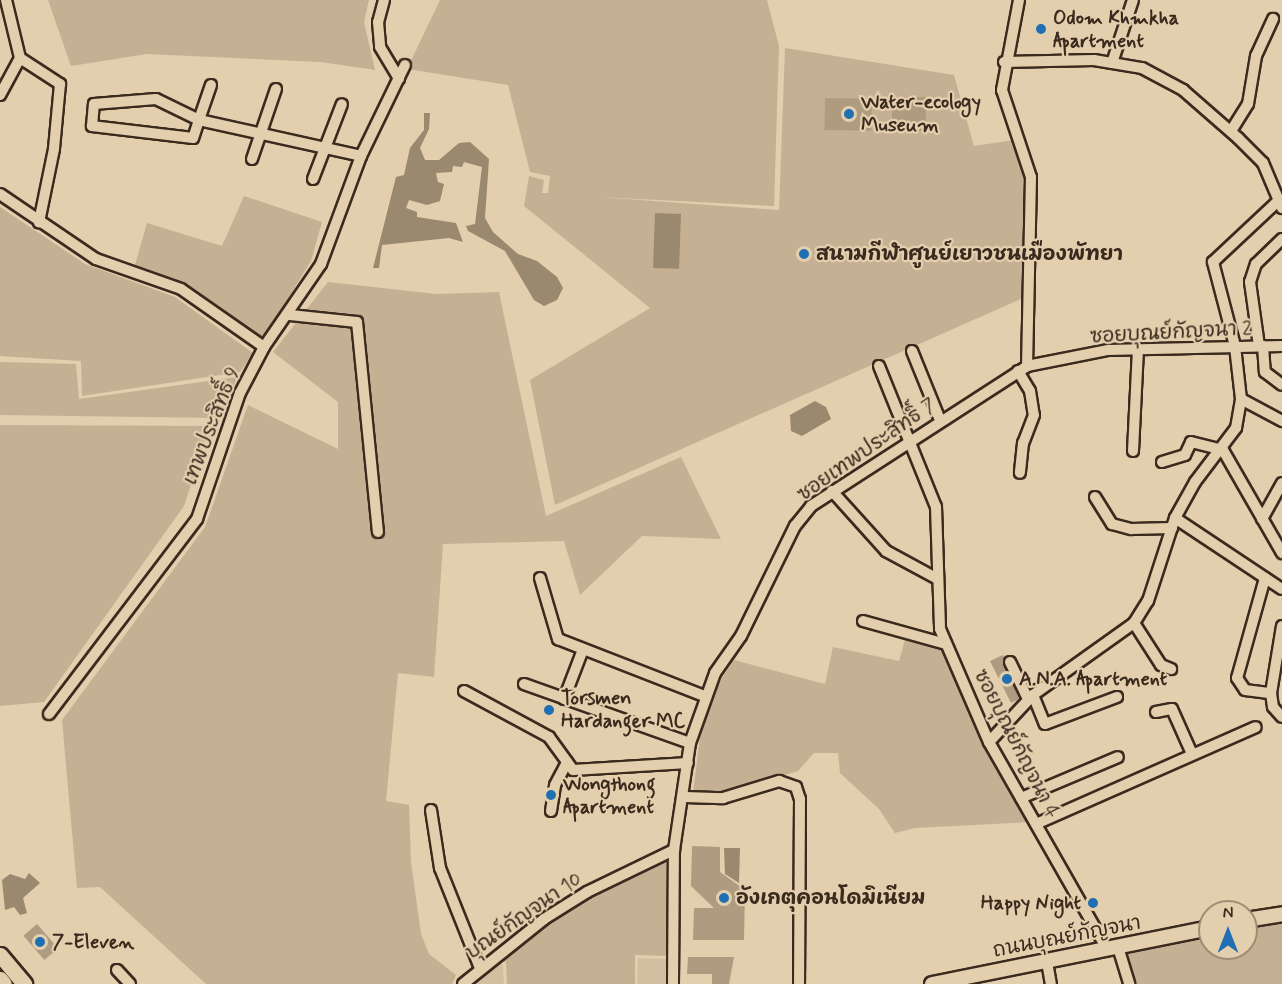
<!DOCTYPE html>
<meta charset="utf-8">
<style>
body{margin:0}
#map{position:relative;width:1282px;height:984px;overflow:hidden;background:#e3cead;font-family:Mynerve,"Playpen Sans Thai",sans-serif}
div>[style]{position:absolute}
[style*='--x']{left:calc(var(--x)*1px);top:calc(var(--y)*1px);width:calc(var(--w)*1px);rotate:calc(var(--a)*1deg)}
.built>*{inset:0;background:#d3bfa0;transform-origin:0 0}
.green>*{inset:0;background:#c5b093}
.water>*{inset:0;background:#9a886f;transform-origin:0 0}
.building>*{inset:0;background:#af9b80;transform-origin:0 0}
.roads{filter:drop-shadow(2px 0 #3b2a1e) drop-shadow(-2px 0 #3b2a1e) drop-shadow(0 2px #3b2a1e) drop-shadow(0 -2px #3b2a1e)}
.minor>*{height:10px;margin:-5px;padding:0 5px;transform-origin:5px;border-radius:5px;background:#e3cead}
.tertiary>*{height:14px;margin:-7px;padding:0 7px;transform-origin:7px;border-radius:7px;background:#e3cead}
.secondary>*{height:15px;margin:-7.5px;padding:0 7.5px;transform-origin:7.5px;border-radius:7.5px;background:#e3cead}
.dots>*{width:16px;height:16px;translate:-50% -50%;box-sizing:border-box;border:3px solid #e3cead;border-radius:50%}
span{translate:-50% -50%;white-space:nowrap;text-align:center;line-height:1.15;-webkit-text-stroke:4.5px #e3cead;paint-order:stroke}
.poi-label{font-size:20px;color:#3b2a1e;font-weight:700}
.left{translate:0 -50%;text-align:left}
.right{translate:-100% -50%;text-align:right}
.street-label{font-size:20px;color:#3b2a1e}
.north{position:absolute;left:1198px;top:900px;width:60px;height:60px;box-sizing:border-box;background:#e3cead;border:2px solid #a08c74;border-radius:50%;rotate:0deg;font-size:16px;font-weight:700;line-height:24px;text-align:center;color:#3b2a1e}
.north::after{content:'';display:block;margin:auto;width:21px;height:27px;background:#1f6fb2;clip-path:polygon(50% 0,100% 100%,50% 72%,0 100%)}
</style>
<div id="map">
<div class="built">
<i style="left:638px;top:958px;width:31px;height:26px;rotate:2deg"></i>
<i style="clip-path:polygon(498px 960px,503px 965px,504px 984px,467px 984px)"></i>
</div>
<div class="green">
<i style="clip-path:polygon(48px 0,369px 0,364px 22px,375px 70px,321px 62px,147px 54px,71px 66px)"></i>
<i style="clip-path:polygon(440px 0,767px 0,779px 46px,774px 206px,599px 197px,779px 210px,785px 48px,954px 75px,974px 146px,1014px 140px,1026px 177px,1023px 298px,555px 505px,530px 380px,650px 308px,524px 206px,529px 176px,544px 180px,542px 193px,548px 193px,550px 176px,530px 172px,508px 85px,407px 69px)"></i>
<i style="clip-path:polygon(244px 196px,322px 222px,311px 261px,262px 340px,185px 283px,135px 265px,147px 223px,222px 246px)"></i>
<i style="clip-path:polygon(0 207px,85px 264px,175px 297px,253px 353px,240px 372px,82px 396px,81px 361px,0 356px)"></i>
<i style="clip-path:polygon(328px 282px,436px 294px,499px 292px,546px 516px,681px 457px,721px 539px,642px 536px,580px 595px,564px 541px,443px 544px,434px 677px,398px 673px,386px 801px,409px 805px,411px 862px,421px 934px,429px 954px,456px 975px,452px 984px,206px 984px,100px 887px,77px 888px,62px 720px,205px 527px,248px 405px,338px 449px,338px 402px,273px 352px)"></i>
<i style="clip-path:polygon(0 362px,76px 364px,79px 399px,237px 377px,224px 414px,216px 418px,0 415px)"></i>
<i style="clip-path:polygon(0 425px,210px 426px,184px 506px,44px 702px,0 706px)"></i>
<i style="clip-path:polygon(905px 640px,941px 648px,987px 749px,1030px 822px,915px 828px,895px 833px,879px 809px,840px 773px,838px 753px,814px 753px,798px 771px,728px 792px,693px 793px,702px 721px,712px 693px,734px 660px,825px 684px,833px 647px,899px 661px)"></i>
<i style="clip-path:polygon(670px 856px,667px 956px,635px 955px,635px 984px,507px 984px,506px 963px,500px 957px,584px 897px)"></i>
<i style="clip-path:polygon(1282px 922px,1282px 984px,1135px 984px,1124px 952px,1210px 936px,1210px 948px,1246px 948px,1246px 929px)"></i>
</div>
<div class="water">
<i style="clip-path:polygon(424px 113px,430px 113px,429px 129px,420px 148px,425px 160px,439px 160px,459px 143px,470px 142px,489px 159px,485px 218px,493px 232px,518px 254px,537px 261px,557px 277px,563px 288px,557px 300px,544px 306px,534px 300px,505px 251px,468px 231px,466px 226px,475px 224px,482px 167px,464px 162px,462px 167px,453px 166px,452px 172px,436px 173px,438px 182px,444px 184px,440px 201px,427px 205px,409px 200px,406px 208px,417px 212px,417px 217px,456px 223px,463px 242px,449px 238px,382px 245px,379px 268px,373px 268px,396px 177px,404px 175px,410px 148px,424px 130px)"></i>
<i style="left:655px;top:213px;width:26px;height:55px;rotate:2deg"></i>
<i style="clip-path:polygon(815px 401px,826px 407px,831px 419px,802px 436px,791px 431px,790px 415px)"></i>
<i style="clip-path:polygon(724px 848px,740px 848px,739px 883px,725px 874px)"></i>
<i style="clip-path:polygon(29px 873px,40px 883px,23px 898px,27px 913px,20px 915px,14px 907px,5px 910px,2px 880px,10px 874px,25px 879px)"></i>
</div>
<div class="building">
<i style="left:892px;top:97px;width:34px;height:34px"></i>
<i style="left:825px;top:98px;width:47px;height:32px;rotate:1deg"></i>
<i style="clip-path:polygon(1003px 655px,1019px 699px,1011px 703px,990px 661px)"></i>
<i style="clip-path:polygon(692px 846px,720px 847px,720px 872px,745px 890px,744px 940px,693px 940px,694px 908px,714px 908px,691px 886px)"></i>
<i style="left:37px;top:924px;width:32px;height:18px;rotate:49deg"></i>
<i style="clip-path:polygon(688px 957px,734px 957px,729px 984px,712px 984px,712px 974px,687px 974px)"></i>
</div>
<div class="roads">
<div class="minor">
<i style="--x:6;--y:0;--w:60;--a:76.4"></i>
<i style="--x:20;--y:58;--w:48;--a:33"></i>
<i style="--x:60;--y:84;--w:65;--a:95.3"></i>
<i style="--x:54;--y:149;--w:75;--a:101.6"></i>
<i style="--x:384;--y:0;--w:23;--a:105"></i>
<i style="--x:378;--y:22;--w:25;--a:85"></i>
<i style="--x:380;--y:47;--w:37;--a:59"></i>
<i style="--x:1019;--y:0;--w:92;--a:100.7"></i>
<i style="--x:1002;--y:90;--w:92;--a:71.6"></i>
<i style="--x:1031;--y:177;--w:189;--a:91.2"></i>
<i style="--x:1004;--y:62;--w:90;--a:-1.3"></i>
<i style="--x:1094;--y:60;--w:49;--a:9.5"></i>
<i style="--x:1142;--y:68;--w:47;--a:28.2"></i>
<i style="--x:1183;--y:90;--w:73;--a:41.1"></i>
<i style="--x:1238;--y:138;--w:35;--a:45"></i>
<i style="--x:1263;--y:163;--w:49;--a:67.1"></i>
<i style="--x:1112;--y:63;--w:66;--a:-71.6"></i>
<i style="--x:211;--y:85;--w:37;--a:109"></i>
<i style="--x:199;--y:120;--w:19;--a:108"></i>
<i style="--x:193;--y:138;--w:102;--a:-173.2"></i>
<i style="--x:92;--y:126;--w:22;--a:-85"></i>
<i style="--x:94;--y:104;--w:62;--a:-4.6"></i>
<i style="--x:156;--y:99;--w:48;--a:26"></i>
<i style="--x:199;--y:120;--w:166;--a:12.5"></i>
<i style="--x:0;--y:95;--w:42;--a:-61.6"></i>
<i style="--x:1231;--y:131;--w:32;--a:-58"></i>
<i style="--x:1248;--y:104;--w:49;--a:-80.5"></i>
<i style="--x:1256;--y:56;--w:41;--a:-65.3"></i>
<i style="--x:252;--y:159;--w:74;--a:-71.1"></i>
<i style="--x:313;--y:179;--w:80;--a:-68.9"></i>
<i style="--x:0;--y:194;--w:116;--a:34.1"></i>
<i style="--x:96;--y:259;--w:90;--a:19.4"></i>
<i style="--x:181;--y:289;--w:101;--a:34.9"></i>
<i style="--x:290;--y:315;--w:67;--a:6"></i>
<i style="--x:357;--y:322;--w:211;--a:84.3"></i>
<i style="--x:1259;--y:346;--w:65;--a:-98"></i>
<i style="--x:1250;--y:282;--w:19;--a:-72"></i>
<i style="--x:1256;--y:264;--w:36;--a:-44"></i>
<i style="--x:1263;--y:346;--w:26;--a:86"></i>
<i style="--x:1265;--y:372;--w:21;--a:37"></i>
<i style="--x:912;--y:351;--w:74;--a:67.9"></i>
<i style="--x:879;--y:366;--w:152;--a:68"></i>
<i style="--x:936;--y:507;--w:122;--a:88.1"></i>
<i style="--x:940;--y:629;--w:123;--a:66.6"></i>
<i style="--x:989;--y:742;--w:238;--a:60.3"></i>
<i style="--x:1018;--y:371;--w:23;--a:59"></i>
<i style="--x:1030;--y:391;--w:24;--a:81"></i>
<i style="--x:1034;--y:415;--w:30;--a:111"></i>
<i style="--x:1023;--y:443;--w:30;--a:96"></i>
<i style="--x:1241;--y:399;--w:47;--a:28.2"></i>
<i style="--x:1133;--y:451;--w:102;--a:-87.2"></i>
<i style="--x:1162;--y:462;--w:24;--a:-17"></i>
<i style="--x:1185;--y:455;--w:14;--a:-65"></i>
<i style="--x:1191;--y:442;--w:33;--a:14"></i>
<i style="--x:1223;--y:450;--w:119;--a:60.2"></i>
<i style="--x:832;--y:491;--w:81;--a:48"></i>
<i style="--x:886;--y:551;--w:57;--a:28.4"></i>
<i style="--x:1095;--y:497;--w:32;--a:58"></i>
<i style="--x:1112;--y:524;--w:20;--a:15"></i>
<i style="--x:1131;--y:529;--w:41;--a:-1.4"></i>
<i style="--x:1175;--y:518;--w:128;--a:33.6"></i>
<i style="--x:1262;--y:519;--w:41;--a:-60.9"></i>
<i style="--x:540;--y:578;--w:64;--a:73.6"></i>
<i style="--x:558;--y:639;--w:157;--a:21.3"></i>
<i style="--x:1265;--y:578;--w:104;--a:105.6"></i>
<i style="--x:1237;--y:678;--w:14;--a:56"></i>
<i style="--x:1245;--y:690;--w:26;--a:7"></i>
<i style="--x:863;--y:621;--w:86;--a:15.5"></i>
<i style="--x:1134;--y:623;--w:50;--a:57.3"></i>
<i style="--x:1161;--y:665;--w:11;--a:22"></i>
<i style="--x:1282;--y:626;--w:68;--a:99.3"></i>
<i style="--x:1271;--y:693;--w:14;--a:82"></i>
<i style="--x:1273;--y:707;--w:13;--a:48"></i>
<i style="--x:1010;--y:662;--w:41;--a:64.1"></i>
<i style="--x:524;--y:684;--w:176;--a:19.6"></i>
<i style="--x:464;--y:691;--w:97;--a:28.4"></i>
<i style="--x:549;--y:737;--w:41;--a:54"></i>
<i style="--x:573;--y:770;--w:115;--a:-3.5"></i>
<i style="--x:1033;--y:695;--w:31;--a:68"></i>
<i style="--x:1045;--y:724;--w:77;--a:-20.6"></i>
<i style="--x:564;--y:699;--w:50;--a:-69"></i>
<i style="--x:1156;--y:712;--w:16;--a:-11"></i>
<i style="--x:1172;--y:709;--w:49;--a:66"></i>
<i style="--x:49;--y:714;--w:245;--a:-52.8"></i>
<i style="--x:197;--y:519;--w:133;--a:-71.2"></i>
<i style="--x:240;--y:393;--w:52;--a:-62.4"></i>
<i style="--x:264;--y:347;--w:101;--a:-55.5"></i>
<i style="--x:321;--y:264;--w:115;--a:-69.7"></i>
<i style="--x:361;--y:156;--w:101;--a:-64.2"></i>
<i style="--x:989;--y:742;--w:64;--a:-46.9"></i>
<i style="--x:1033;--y:695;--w:124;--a:-35.5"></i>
<i style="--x:1134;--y:623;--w:26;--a:-58"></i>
<i style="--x:1148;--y:601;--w:87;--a:-72"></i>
<i style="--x:1175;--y:518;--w:41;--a:-60.9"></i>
<i style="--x:1195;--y:482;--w:68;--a:-52.8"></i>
<i style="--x:1236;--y:428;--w:29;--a:-80"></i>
<i style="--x:1241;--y:399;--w:53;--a:-96.5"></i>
<i style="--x:1235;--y:346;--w:87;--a:-104.7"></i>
<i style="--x:1213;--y:262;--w:91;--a:-43.2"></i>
<i style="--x:685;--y:797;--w:38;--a:2"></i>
<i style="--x:723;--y:798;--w:59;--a:-16.9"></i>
<i style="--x:779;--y:781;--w:18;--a:19"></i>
<i style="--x:796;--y:787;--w:13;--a:72"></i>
<i style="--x:800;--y:799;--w:185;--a:90.3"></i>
<i style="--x:1021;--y:798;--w:105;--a:-22.9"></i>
<i style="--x:431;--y:810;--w:59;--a:81.2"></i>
<i style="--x:440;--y:868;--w:108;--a:68.2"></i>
<i style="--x:551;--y:811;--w:26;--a:-81"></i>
<i style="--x:555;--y:785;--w:26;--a:-62"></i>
<i style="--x:1036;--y:824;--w:240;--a:-23.8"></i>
<i style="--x:1118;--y:947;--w:39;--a:73"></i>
<i style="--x:1047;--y:962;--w:22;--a:80"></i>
<i style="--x:117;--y:970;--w:19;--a:47"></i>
<i style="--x:463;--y:984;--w:104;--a:-38.7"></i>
<i style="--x:544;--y:919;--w:51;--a:-32.1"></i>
<i style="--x:587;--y:892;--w:97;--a:-25.8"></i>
<i style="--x:673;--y:984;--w:134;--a:-89.6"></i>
<i style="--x:674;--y:850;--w:108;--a:-81.5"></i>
<i style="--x:690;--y:743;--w:74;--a:-70.3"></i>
<i style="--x:715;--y:673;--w:45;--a:-54.9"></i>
<i style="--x:741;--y:636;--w:123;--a:-63.9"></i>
<i style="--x:795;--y:526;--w:26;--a:-51"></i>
<i style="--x:811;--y:506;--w:257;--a:-32.9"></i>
<i style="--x:1027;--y:366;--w:83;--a:-11.2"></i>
<i style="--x:1108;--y:350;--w:174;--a:-1.3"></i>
</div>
<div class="tertiary">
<i style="--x:1246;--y:920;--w:36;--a:-9"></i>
<i style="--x:932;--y:984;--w:284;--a:-11.4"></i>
</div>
<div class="secondary">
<i style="--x:0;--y:955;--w:38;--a:50"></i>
<i style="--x:0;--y:979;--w:6;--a:51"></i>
</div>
</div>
<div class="dots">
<i style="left:1041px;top:29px;background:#1f6fb2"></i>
<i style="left:849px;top:114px;background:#1f6fb2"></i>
<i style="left:804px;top:254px;background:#1f6fb2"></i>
<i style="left:1007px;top:679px;background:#1f6fb2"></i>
<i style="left:549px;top:710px;background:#1f6fb2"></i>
<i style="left:551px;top:795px;background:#1f6fb2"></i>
<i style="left:724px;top:898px;background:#1f6fb2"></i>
<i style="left:1093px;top:903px;background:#1f6fb2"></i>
<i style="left:40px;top:942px;background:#1f6fb2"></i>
</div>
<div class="poi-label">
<span class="left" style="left:1053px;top:30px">Odom Khmkha<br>Apartment</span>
<span class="left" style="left:861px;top:114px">Water-ecology<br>Museum</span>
<span class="left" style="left:816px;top:254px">สนามกีฬาศูนย์เยาวชนเมืองพัทยา</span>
<span class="left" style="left:1019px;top:679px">A.N.A. Apartment</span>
<span class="left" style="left:561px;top:710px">Torsmen<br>Hardanger MC</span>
<span class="left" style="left:563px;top:796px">Wongthong<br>Apartment</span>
<span class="left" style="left:736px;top:898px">อังเกตุคอนโดมิเนียม</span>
<span class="right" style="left:1081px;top:903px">Happy Night</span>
<span class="left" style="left:52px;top:942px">7-Eleven</span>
</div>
<div class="street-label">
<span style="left:1171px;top:333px;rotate:-3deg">ซอยบุณย์กัญจนา 2</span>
<span style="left:212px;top:426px;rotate:-69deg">เทพประสิทธิ์ 9</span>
<span style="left:867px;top:450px;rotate:-35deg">ซอยเทพประสิทธิ์ 7</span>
<span style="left:1016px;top:744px;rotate:63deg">ซอยบุณย์กัญจนา 4</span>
<span style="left:524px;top:916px;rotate:-35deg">บุณย์กัญจนา 10</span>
<span style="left:1067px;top:937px;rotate:-11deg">ถนนบุณย์กัญจนา</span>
</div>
<div class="north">N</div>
</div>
